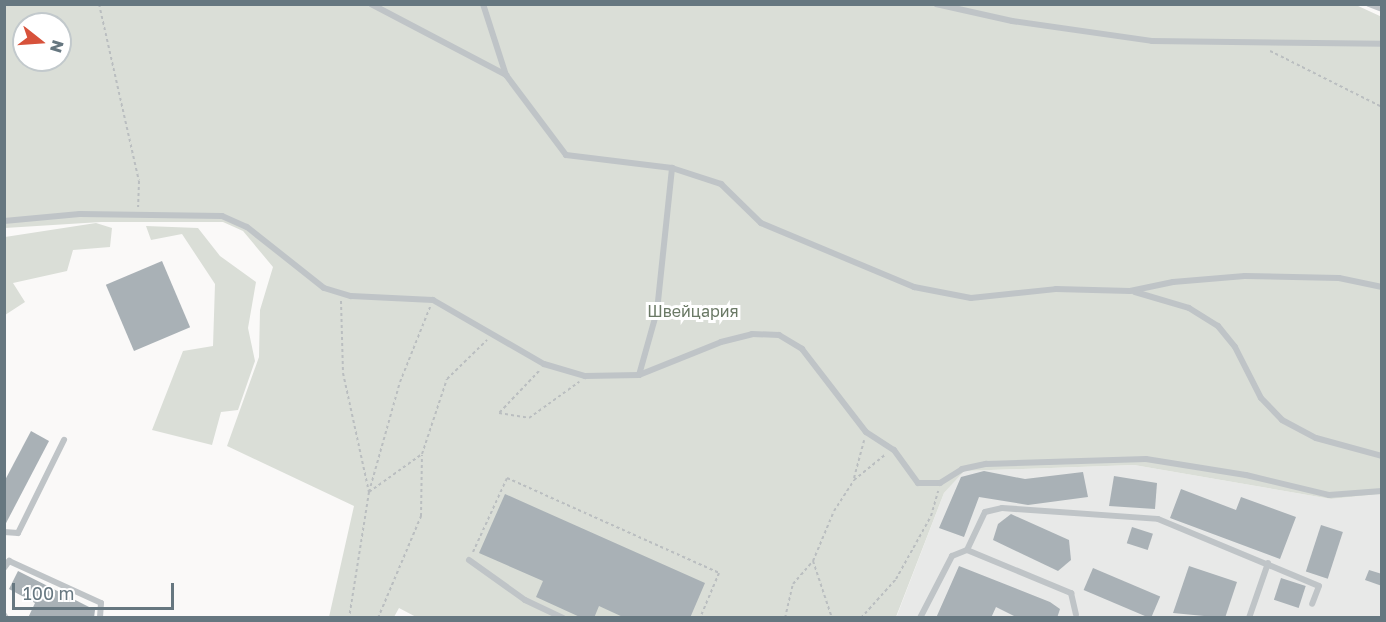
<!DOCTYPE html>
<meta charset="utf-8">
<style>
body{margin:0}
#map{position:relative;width:1386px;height:622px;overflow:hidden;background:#faf9f8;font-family:"Golos Text",sans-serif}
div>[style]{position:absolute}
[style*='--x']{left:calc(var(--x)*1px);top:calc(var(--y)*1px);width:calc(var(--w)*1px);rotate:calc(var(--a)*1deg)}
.built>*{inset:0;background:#e8e9e8}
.green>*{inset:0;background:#daded7}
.building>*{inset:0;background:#a9b1b6;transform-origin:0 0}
.path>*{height:2px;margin-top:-1px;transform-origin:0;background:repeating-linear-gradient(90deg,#babec0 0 3px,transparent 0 6px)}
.service>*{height:6px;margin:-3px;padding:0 3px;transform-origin:3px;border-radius:3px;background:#bfc4c7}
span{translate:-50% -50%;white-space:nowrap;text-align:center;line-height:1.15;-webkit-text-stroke:6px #fff;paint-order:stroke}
.park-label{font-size:16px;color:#6a7965}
.frame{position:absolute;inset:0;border:6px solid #667780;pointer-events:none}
.north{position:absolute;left:12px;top:12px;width:60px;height:60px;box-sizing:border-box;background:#fff;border:2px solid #c2c9cc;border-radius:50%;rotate:107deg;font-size:16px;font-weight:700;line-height:24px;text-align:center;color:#667780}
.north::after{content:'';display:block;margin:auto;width:21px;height:27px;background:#d7523b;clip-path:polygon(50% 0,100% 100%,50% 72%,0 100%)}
.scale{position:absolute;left:12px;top:583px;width:162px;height:27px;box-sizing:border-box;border:3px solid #667780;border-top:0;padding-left:8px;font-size:18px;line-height:21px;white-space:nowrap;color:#667780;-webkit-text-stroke:4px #fff;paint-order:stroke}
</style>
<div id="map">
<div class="built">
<i style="clip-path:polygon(1134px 465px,1331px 499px,1381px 494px,1381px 617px,896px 618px,944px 493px,963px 471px)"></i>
</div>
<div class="green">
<i style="clip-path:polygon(evenodd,5px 5px,1356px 5px,1382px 17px,1381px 494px,1331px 499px,1134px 465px,964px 471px,944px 493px,896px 617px,418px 618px,399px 608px,394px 617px,329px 617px,354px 506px,227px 446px,259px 357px,260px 310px,273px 267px,243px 231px,223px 222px,101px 222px,5px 228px,5px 5px,24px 24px,60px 24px,60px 60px,24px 60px,24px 24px)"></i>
<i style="clip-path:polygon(96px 223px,112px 228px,110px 247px,73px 250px,67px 271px,13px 283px,25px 302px,5px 315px,5px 237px)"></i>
<i style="clip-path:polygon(146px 226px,198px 228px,220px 256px,256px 282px,248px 328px,255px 361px,238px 410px,221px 412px,212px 445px,152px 430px,183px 351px,213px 346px,215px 284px,182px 234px,151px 240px)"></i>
</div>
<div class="building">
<i style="left:162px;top:261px;width:72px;height:61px;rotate:67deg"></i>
<i style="clip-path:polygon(31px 431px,49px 441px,4px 527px,4px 482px)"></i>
<i style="clip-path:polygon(984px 471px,1025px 479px,1083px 472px,1088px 497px,1028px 505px,979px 497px,964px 537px,939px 528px,961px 477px)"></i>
<i style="clip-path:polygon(1114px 476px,1157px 483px,1155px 509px,1109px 506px)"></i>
<i style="clip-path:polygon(1181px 489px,1236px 510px,1241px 497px,1296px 517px,1280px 559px,1170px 518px)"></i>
<i style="clip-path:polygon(505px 494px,705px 583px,690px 618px,625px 618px,599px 606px,594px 618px,582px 618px,536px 597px,543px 581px,479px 553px)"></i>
<i style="clip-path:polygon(1011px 514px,1069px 540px,1071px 560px,1058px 571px,993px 540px,998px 524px)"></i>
<i style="left:1321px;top:525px;width:23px;height:49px;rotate:18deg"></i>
<i style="left:1132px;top:527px;width:22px;height:17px;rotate:18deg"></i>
<i style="clip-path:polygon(959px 566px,1050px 602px,1060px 609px,1057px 618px,1018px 618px,996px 607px,991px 618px,936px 618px)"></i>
<i style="clip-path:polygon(1189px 566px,1237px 582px,1225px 618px,1173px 613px)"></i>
<i style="left:1093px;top:568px;width:73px;height:24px;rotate:23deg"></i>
<i style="clip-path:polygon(1369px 570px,1382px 574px,1382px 586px,1365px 580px)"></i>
<i style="clip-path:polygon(18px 571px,95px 610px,94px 618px,28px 618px,35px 603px,9px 589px)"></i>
<i style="left:1281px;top:578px;width:26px;height:23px;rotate:18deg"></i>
</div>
<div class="path">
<i style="--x:99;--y:4;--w:181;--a:77.3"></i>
<i style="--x:139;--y:181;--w:26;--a:92"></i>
<i style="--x:1270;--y:51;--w:125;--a:26.6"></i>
<i style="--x:341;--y:301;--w:72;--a:88.4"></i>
<i style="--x:343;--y:373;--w:122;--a:77.7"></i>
<i style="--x:369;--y:492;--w:128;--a:99"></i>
<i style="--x:539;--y:371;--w:58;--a:133.6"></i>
<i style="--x:499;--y:413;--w:30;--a:9"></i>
<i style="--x:529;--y:418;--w:62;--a:-35.8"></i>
<i style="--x:854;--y:478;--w:39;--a:-75"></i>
<i style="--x:369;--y:492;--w:65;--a:-35.6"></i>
<i style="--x:422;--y:454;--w:79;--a:-71.6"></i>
<i style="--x:447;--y:379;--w:56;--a:-44.3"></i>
<i style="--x:369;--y:492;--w:114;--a:-74.3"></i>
<i style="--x:400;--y:382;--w:81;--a:-68.2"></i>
<i style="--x:473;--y:552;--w:81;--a:-65.3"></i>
<i style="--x:507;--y:478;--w:232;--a:24.1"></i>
<i style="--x:719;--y:573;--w:49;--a:112.9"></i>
<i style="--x:813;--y:561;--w:60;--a:71.6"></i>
<i style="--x:378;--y:618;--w:111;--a:-67.1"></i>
<i style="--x:421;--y:516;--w:61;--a:-89.1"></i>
<i style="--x:785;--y:618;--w:35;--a:-77"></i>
<i style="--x:793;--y:584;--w:30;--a:-49"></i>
<i style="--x:813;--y:561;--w:54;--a:-67.2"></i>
<i style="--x:834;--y:511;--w:37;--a:-57"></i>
<i style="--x:854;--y:480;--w:41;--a:-39.1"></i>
<i style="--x:861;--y:618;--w:52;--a:-48.1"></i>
<i style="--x:896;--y:579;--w:72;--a:-60.9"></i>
<i style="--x:931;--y:516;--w:26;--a:-74"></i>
</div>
<div class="service">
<i style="--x:371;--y:4;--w:153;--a:27.7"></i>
<i style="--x:483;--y:4;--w:75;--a:72.1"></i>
<i style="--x:506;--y:75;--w:100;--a:53.1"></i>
<i style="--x:566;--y:155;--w:107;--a:7"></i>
<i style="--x:672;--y:168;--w:52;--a:18.1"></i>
<i style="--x:721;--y:184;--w:56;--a:44.3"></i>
<i style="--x:761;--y:223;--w:166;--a:22.7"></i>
<i style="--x:914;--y:287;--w:58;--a:10.9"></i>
<i style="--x:971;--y:298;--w:85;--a:-6"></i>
<i style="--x:1056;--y:289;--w:74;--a:1.5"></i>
<i style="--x:1130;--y:291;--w:44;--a:-11.8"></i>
<i style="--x:1173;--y:282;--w:72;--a:-4.8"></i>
<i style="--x:1245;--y:276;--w:94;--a:1.2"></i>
<i style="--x:1339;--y:278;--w:44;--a:11.8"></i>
<i style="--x:936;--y:4;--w:78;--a:12.6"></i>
<i style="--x:1012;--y:21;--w:141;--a:8.1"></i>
<i style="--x:1152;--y:41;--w:230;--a:0.7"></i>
<i style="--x:1369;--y:4;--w:14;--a:21"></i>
<i style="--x:4;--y:221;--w:76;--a:-5.3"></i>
<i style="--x:80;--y:214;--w:142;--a:0.8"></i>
<i style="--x:222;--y:216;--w:27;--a:24"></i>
<i style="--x:247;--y:227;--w:98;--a:38.4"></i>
<i style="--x:324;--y:288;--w:28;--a:17"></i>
<i style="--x:351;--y:296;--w:82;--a:2.8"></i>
<i style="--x:433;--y:300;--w:128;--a:30"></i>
<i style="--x:544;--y:364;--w:43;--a:16.3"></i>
<i style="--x:585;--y:376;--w:54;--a:-1.1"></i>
<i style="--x:639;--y:375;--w:88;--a:-21.9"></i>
<i style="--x:721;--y:342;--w:32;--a:-14"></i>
<i style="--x:752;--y:334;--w:27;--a:2"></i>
<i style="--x:779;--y:335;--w:27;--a:31"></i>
<i style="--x:802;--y:349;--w:105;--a:52.4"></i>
<i style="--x:866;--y:432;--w:33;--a:33"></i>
<i style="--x:894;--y:450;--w:41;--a:54"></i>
<i style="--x:918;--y:483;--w:22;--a:0"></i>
<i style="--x:940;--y:483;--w:26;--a:-32"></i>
<i style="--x:962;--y:469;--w:25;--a:-12"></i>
<i style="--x:986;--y:464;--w:160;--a:-1.8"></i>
<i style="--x:1146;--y:459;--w:101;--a:9.1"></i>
<i style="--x:1246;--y:475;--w:85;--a:13.5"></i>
<i style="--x:1329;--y:495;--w:53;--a:-4.3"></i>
<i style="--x:1135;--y:292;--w:56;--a:16.5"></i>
<i style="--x:1189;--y:308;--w:34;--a:32"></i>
<i style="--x:1218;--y:326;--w:27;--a:51"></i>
<i style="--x:1235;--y:347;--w:57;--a:63"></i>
<i style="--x:1261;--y:398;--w:30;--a:46"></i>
<i style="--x:1282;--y:420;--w:38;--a:28"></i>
<i style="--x:1316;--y:438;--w:68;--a:15.3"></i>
<i style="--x:639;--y:375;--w:66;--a:-74.3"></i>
<i style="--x:657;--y:311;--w:144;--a:-84"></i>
<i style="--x:4;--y:532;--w:14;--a:4"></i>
<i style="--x:18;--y:533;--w:104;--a:-63.7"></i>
<i style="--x:967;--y:550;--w:42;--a:-64.7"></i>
<i style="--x:985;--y:512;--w:17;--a:-13"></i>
<i style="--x:1002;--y:508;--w:156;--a:4"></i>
<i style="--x:1158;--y:519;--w:174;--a:22.6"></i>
<i style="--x:1319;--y:586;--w:19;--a:111"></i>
<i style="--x:469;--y:560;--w:69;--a:35.5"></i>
<i style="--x:525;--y:600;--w:42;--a:25.3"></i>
<i style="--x:4;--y:568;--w:9;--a:-54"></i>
<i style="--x:9;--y:561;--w:101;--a:24.5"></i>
<i style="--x:101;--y:603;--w:15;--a:94"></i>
<i style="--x:4;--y:615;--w:4;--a:56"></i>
<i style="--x:920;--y:618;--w:70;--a:-62.7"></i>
<i style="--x:952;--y:556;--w:16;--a:-22"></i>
<i style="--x:967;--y:550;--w:113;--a:22.5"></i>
<i style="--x:1071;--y:593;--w:22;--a:77"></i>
<i style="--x:1249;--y:618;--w:58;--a:-70.9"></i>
</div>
<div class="park-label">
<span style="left:693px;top:311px">Швейцария</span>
</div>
<div class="frame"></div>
<div class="north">N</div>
<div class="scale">100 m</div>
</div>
